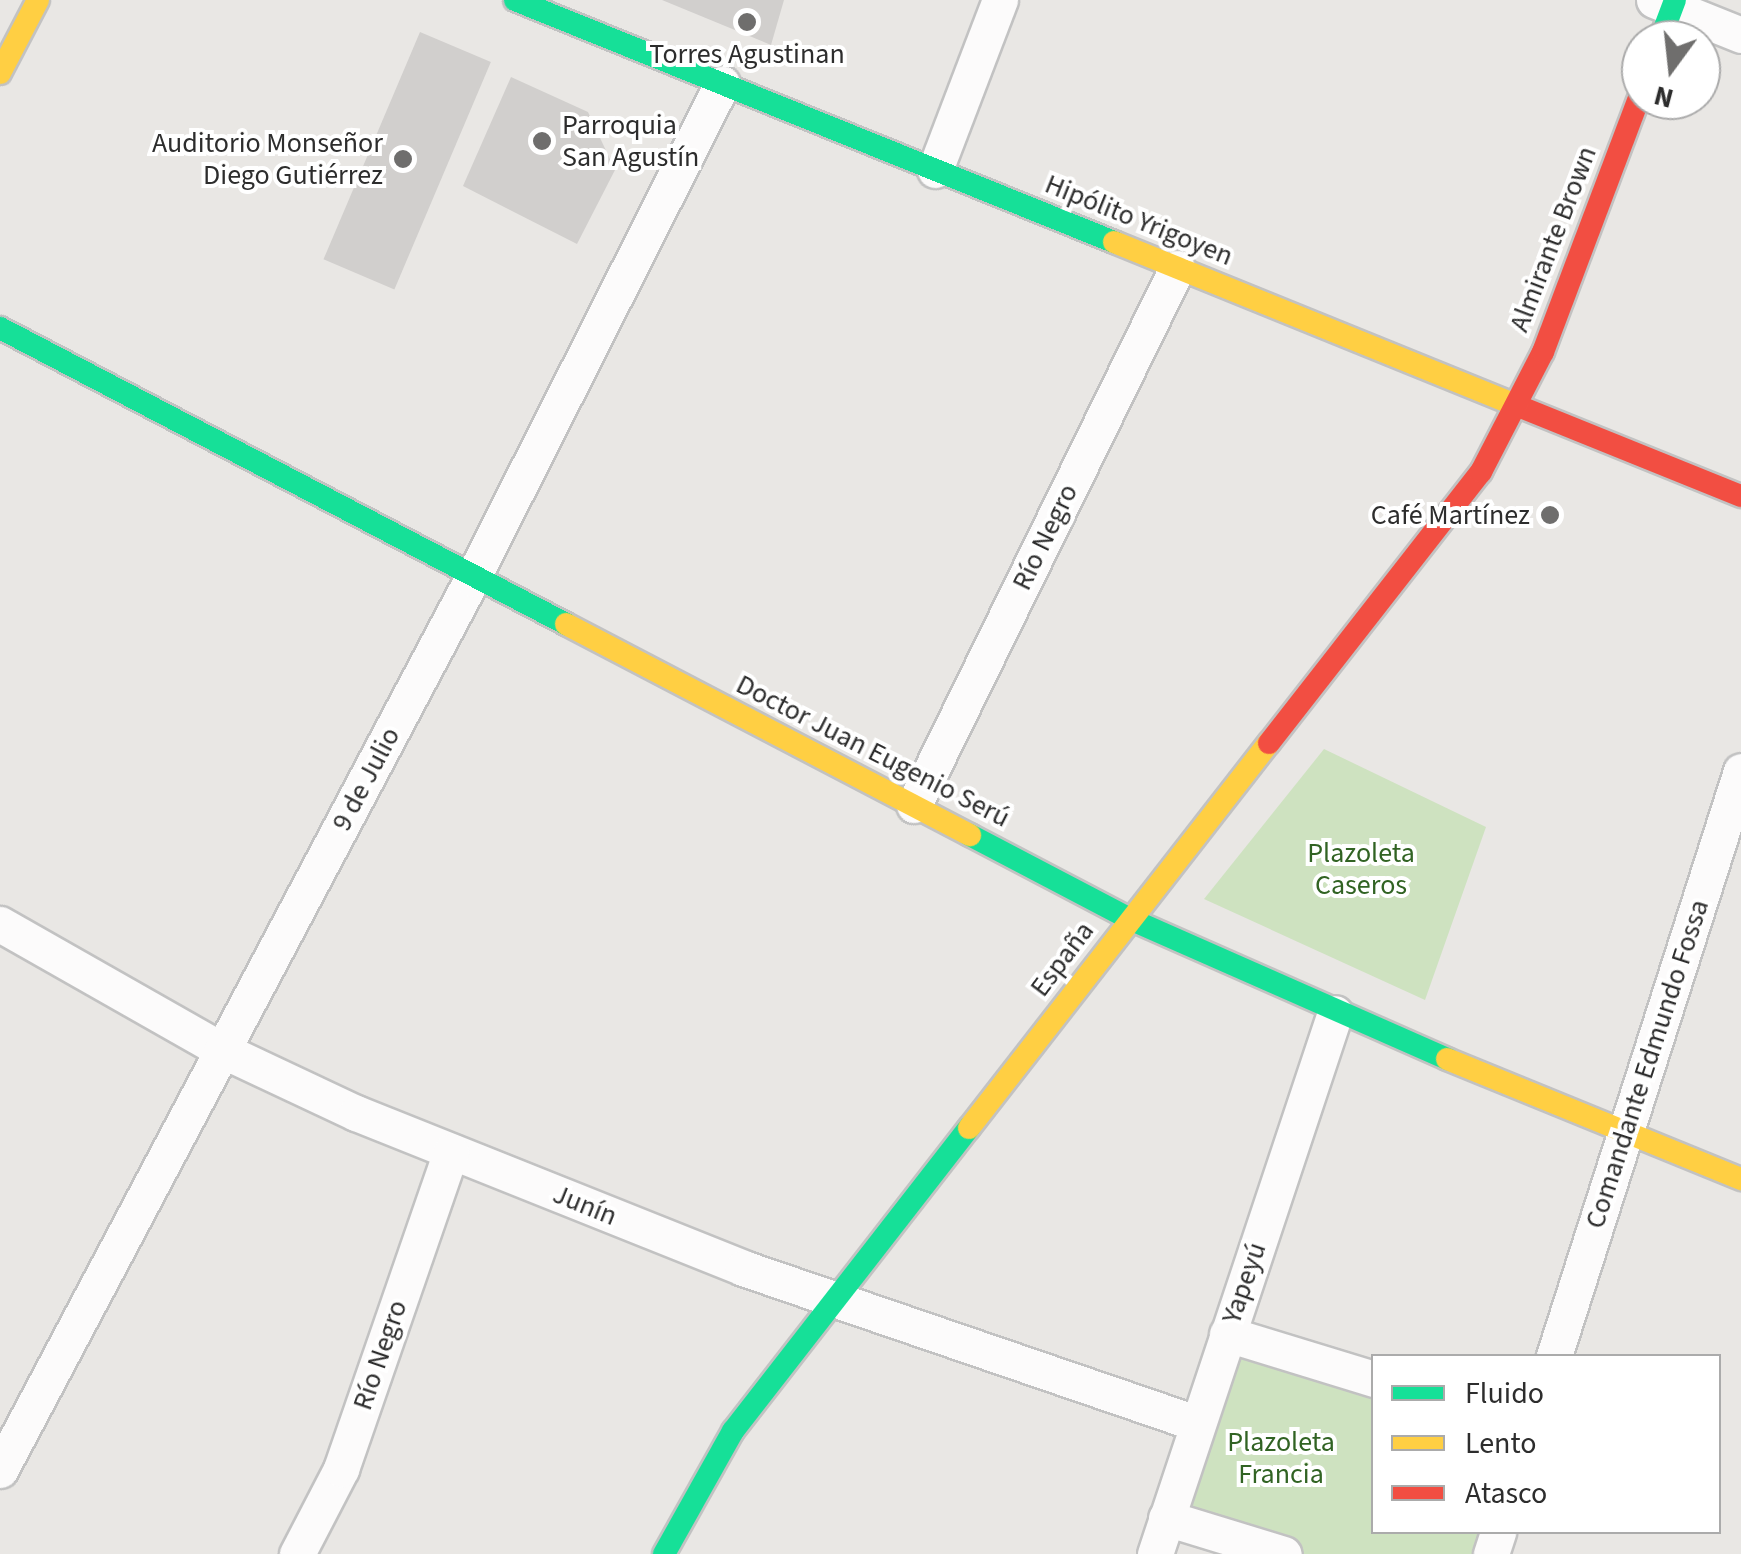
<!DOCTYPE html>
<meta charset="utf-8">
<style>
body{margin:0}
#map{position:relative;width:1741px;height:1554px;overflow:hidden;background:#e9e7e4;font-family:"Source Sans 3",sans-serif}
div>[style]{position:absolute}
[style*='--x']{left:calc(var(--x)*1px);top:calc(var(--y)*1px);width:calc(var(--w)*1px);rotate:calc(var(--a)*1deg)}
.green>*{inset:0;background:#cee2c0}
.building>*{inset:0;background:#d1cfcd;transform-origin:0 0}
.roads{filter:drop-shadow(2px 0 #c2c2c2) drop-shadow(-2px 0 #c2c2c2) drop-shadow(0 2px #c2c2c2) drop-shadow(0 -2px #c2c2c2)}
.street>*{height:35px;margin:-17.5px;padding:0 17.5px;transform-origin:17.5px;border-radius:17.5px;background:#fcfbfb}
.fast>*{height:22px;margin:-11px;padding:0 11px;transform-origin:11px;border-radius:11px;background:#16e098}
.slow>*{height:22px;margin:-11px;padding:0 11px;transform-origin:11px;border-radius:11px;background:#ffcf43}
.jam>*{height:22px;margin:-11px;padding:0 11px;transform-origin:11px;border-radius:11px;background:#f24e42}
.dots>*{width:28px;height:28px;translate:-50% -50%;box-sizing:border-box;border:5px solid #fff;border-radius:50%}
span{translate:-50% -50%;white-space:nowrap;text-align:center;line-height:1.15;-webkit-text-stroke:8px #fff;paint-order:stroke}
.poi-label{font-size:28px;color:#2d2d2d}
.left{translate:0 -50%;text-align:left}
.right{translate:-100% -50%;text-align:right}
.street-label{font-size:28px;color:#2d2d2d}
.park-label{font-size:28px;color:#316323}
.legend{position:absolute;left:1371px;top:1354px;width:350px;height:180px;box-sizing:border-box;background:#fff;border:2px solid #ababab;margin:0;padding:12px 18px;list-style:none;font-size:30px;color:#2d2d2d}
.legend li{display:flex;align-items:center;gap:20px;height:50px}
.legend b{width:50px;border:2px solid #ababab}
.north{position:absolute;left:1621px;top:20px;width:100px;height:100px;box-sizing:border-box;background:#fff;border:2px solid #ababab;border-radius:50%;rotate:195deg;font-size:28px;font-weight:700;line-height:40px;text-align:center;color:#2d2d2d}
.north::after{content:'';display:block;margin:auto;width:35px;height:45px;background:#6f6e6d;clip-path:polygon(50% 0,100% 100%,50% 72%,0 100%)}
</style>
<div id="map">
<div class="green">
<i style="clip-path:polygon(1324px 749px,1486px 827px,1425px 1000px,1204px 899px)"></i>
<i style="clip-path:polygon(1227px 1334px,1373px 1379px,1374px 1532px,1498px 1532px,1491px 1554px,1284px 1554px,1166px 1518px)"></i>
</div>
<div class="building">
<i style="clip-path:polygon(662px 0,784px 0,771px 45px)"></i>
<i style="left:420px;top:32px;width:77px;height:247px;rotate:23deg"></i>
<i style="clip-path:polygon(511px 77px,588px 112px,615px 170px,577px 244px,463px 186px)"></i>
</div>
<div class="roads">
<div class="street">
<i style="--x:1654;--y:0;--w:94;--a:21.9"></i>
<i style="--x:935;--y:170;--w:182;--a:-69.1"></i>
<i style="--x:914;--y:805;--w:598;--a:-63.91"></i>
<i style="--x:0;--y:924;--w:255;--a:29.6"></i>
<i style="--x:222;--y:1050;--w:148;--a:25.2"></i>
<i style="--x:356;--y:1113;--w:417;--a:21.8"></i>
<i style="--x:743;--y:1268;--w:480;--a:18.9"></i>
<i style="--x:1227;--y:1334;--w:154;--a:17"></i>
<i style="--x:1554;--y:1356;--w:614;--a:-72.27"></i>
<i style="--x:0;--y:1470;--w:1008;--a:-62.09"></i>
<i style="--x:472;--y:579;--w:555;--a:-63.2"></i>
<i style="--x:1166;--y:1518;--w:123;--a:17"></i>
<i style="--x:297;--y:1554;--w:96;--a:-62.6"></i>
<i style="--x:341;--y:1469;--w:336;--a:-70.9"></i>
<i style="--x:1155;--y:1554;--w:570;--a:-71.6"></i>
<i style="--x:1491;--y:1554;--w:23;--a:-72"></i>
</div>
<div class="fast">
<i style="--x:515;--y:0;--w:646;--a:22"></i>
<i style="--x:1660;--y:40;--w:43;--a:-69.4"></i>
<i style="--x:0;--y:328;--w:639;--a:27.61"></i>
<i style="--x:970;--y:835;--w:181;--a:27.7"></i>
<i style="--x:1130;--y:919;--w:347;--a:23.8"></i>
<i style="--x:664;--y:1554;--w:141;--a:-60.7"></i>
<i style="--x:733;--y:1431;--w:384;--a:-52.1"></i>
</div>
<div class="slow">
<i style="--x:0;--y:73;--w:82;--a:-62.5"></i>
<i style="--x:1114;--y:242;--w:441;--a:22.1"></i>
<i style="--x:566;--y:624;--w:456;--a:27.6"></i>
<i style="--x:1447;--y:1059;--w:318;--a:22.2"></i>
<i style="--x:969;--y:1128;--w:488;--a:-52.1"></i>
</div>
<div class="jam">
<i style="--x:1523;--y:408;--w:235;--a:22"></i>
<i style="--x:1269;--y:743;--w:344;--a:-52"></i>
<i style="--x:1481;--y:472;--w:135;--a:-62.7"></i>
<i style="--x:1543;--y:352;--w:278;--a:-69.3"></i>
</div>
</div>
<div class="dots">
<i style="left:747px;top:22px;background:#6f6e6d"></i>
<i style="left:542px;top:141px;background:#6f6e6d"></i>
<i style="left:403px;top:159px;background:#6f6e6d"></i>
<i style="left:1550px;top:515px;background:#6f6e6d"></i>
</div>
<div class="poi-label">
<span style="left:747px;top:54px">Torres Agustinan</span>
<span class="left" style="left:562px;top:141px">Parroquia<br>San Agustín</span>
<span class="right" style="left:383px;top:159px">Auditorio Monseñor<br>Diego Gutiérrez</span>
<span class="right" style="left:1530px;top:515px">Café Martínez</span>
</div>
<div class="street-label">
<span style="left:1139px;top:220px;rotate:22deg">Hipólito Yrigoyen</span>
<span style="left:1553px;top:239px;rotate:-69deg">Almirante Brown</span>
<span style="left:1045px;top:537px;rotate:-64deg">Río Negro</span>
<span style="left:873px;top:751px;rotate:27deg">Doctor Juan Eugenio Serú</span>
<span style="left:366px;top:779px;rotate:-62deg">9 de Julio</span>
<span style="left:1062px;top:959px;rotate:-53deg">España</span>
<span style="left:1647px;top:1064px;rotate:-72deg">Comandante Edmundo Fossa</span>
<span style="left:585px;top:1205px;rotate:22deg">Junín</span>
<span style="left:1244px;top:1283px;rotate:-71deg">Yapeyú</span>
<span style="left:380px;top:1355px;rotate:-71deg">Río Negro</span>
</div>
<div class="park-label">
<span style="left:1361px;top:869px">Plazoleta<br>Caseros</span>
<span style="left:1281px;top:1458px">Plazoleta<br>Francia</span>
</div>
<ul class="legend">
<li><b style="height:12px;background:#16e098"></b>Fluido</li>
<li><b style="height:12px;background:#ffcf43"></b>Lento</li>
<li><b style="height:12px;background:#f24e42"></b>Atasco</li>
</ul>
<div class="north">N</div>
</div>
